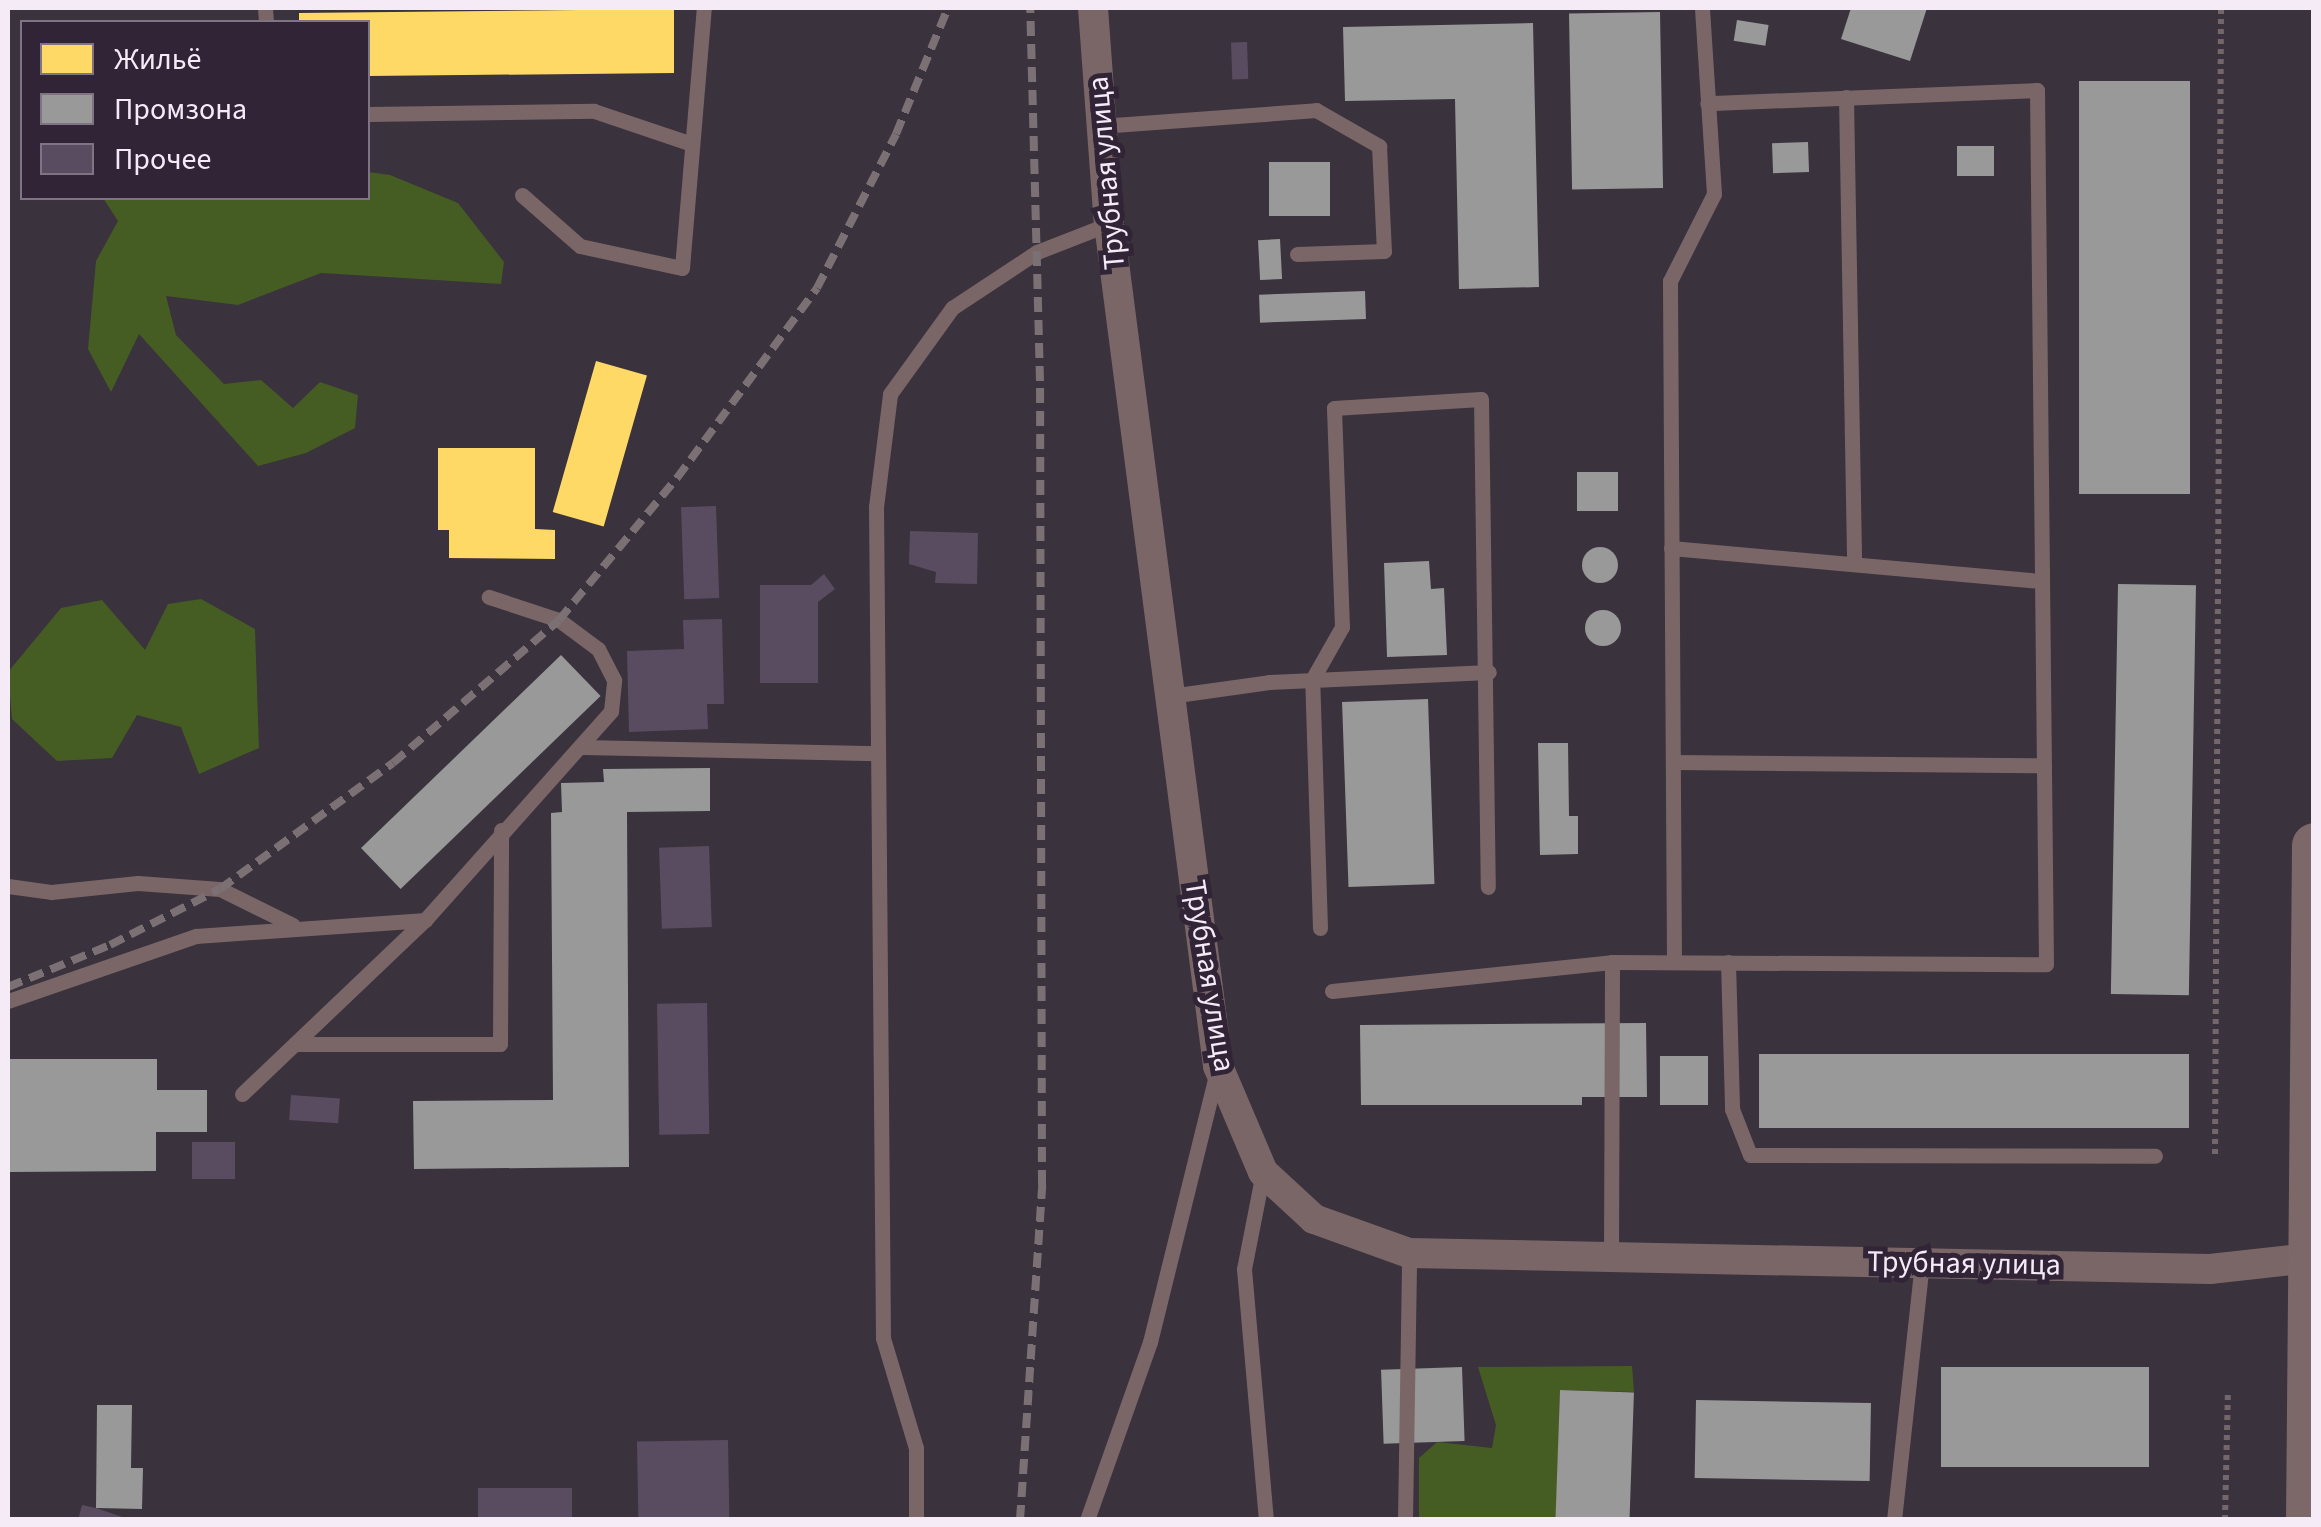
<!DOCTYPE html>
<meta charset="utf-8">
<style>
body{margin:0}
#map{position:relative;width:2321px;height:1527px;overflow:hidden;background:#3a323d;font-family:"Source Sans 3",sans-serif}
div>[style]{position:absolute}
[style*='--x']{left:calc(var(--x)*1px);top:calc(var(--y)*1px);width:calc(var(--w)*1px);rotate:calc(var(--a)*1deg)}
.forest>*{inset:0;background:#455d23}
.homes>*{inset:0;background:#ffd966;transform-origin:0 0}
.industry>*{inset:0;background:#999;transform-origin:0 0}
.round{border-radius:50%}
.building>*{inset:0;background:#5a4c60;transform-origin:0 0}
.path>*{height:6px;margin-top:-3px;transform-origin:0;background:repeating-linear-gradient(90deg,#73676b 0 5px,transparent 0 10px)}
.lane>*{height:15px;margin:-7.5px;padding:0 7.5px;transform-origin:7.5px;border-radius:7.5px;background:#7a6667}
.street>*{height:30px;margin:-15px;padding:0 15px;transform-origin:15px;border-radius:15px;background:#7a6667}
.secondary>*{height:45px;margin:-22.5px;padding:0 22.5px;transform-origin:22.5px;border-radius:22.5px;background:#7c6769}
.rail>*{height:8px;margin-top:-4px;transform-origin:0;background:repeating-linear-gradient(90deg,#7b7074 0 15px,transparent 0 23px)}
span{translate:-50% -50%;white-space:nowrap;text-align:center;line-height:1.15;-webkit-text-stroke:10px #312437;paint-order:stroke}
.street-label{font-size:30px;color:#f4ebf7}
.frame{position:absolute;inset:0;border:10px solid #f4ebf7;pointer-events:none}
.legend{position:absolute;left:20px;top:20px;width:350px;height:180px;box-sizing:border-box;background:#312437;border:2px solid #7f7484;margin:0;padding:12px 18px;list-style:none;font-size:30px;color:#f4ebf7}
.legend li{display:flex;align-items:center;gap:20px;height:50px}
.legend b{width:50px;border:2px solid #7f7484}
</style>
<div id="map">
<div class="forest">
<i style="clip-path:polygon(368px 172px,390px 175px,458px 203px,504px 262px,501px 284px,321px 273px,238px 305px,166px 296px,176px 335px,224px 384px,261px 380px,293px 408px,320px 382px,358px 395px,355px 428px,306px 453px,258px 466px,139px 334px,111px 392px,88px 349px,96px 261px,118px 221px,103px 198px,368px 198px)"></i>
<i style="clip-path:polygon(201px 599px,255px 629px,259px 748px,199px 774px,181px 727px,137px 715px,112px 758px,57px 761px,12px 719px,8px 672px,61px 608px,102px 600px,145px 650px,168px 604px)"></i>
<i style="clip-path:polygon(1632px 1366px,1634px 1392px,1560px 1390px,1556px 1519px,1419px 1519px,1419px 1458px,1437px 1442px,1492px 1448px,1496px 1425px,1478px 1367px)"></i>
</div>
<div class="homes">
<i style="clip-path:polygon(674px 9px,674px 73px,368px 76px,368px 22px,299px 22px,299px 13px)"></i>
<i style="left:596px;top:361px;width:53px;height:157px;rotate:16deg"></i>
<i style="clip-path:polygon(438px 448px,535px 448px,535px 529px,555px 530px,555px 559px,449px 558px,449px 530px,438px 530px)"></i>
</div>
<div class="industry">
<i style="clip-path:polygon(1851px 8px,1927px 8px,1910px 61px,1841px 39px)"></i>
<i style="left:1660px;top:12px;width:176px;height:91px;rotate:89deg"></i>
<i style="left:1737px;top:20px;width:32px;height:21px;rotate:9deg"></i>
<i style="clip-path:polygon(1533px 23px,1539px 287px,1459px 289px,1455px 99px,1345px 101px,1343px 27px)"></i>
<i style="left:2190px;top:81px;width:413px;height:111px;rotate:90deg"></i>
<i style="left:1808px;top:142px;width:30px;height:36px;rotate:88deg"></i>
<i style="left:1957px;top:146px;width:37px;height:30px"></i>
<i style="left:1269px;top:162px;width:61px;height:54px"></i>
<i style="left:1280px;top:239px;width:40px;height:22px;rotate:87deg"></i>
<i style="left:1365px;top:291px;width:28px;height:106px;rotate:88deg"></i>
<i style="left:1577px;top:472px;width:41px;height:39px"></i>
<i class="round" style="left:1582px;top:547px;width:36px;height:36px"></i>
<i style="clip-path:polygon(1429px 561px,1431px 589px,1444px 588px,1447px 655px,1387px 657px,1384px 563px)"></i>
<i style="left:2118px;top:584px;width:78px;height:410px;rotate:1deg"></i>
<i class="round" style="left:1585px;top:610px;width:36px;height:36px"></i>
<i style="left:561px;top:655px;width:57px;height:278px;rotate:46deg"></i>
<i style="left:1428px;top:699px;width:185px;height:86px;rotate:88deg"></i>
<i style="clip-path:polygon(1538px 743px,1568px 743px,1569px 816px,1578px 816px,1578px 854px,1540px 855px)"></i>
<i style="clip-path:polygon(710px 768px,710px 811px,627px 812px,629px 1167px,414px 1169px,413px 1101px,553px 1100px,551px 813px,562px 812px,561px 783px,604px 782px,603px 769px)"></i>
<i style="clip-path:polygon(1646px 1023px,1647px 1097px,1582px 1097px,1582px 1105px,1361px 1105px,1360px 1025px)"></i>
<i style="left:1759px;top:1054px;width:430px;height:74px"></i>
<i style="left:1708px;top:1056px;width:49px;height:48px;rotate:90deg"></i>
<i style="clip-path:polygon(8px 1059px,157px 1059px,157px 1090px,207px 1090px,207px 1132px,156px 1132px,156px 1171px,8px 1172px)"></i>
<i style="left:1462px;top:1367px;width:74px;height:81px;rotate:88deg"></i>
<i style="left:1941px;top:1367px;width:208px;height:100px"></i>
<i style="left:1560px;top:1390px;width:74px;height:130px;rotate:2deg"></i>
<i style="left:1696px;top:1400px;width:175px;height:78px;rotate:1deg"></i>
<i style="clip-path:polygon(97px 1405px,132px 1405px,131px 1468px,143px 1468px,142px 1509px,96px 1508px)"></i>
</div>
<div class="building">
<i style="left:1247px;top:42px;width:37px;height:16px;rotate:88deg"></i>
<i style="left:716px;top:506px;width:92px;height:35px;rotate:88deg"></i>
<i style="clip-path:polygon(910px 531px,978px 533px,977px 584px,935px 583px,936px 572px,909px 564px)"></i>
<i style="clip-path:polygon(824px 574px,835px 589px,818px 602px,818px 683px,760px 683px,760px 585px,811px 585px)"></i>
<i style="clip-path:polygon(722px 619px,724px 704px,707px 704px,708px 729px,629px 732px,627px 651px,684px 649px,683px 620px)"></i>
<i style="left:709px;top:846px;width:81px;height:50px;rotate:88deg"></i>
<i style="left:707px;top:1003px;width:131px;height:50px;rotate:89deg"></i>
<i style="left:291px;top:1095px;width:49px;height:25px;rotate:4deg"></i>
<i style="left:192px;top:1142px;width:43px;height:37px"></i>
<i style="left:728px;top:1440px;width:80px;height:91px;rotate:89deg"></i>
<i style="left:572px;top:1488px;width:32px;height:94px;rotate:90deg"></i>
<i style="clip-path:polygon(82px 1505px,96px 1508px,131px 1520px,78px 1520px)"></i>
</div>
<div class="path">
<i style="--x:2215;--y:1154;--w:1146;--a:-89.7"></i>
<i style="--x:2225;--y:1520;--w:129;--a:-88.7"></i>
</div>
<div class="lane">
<i style="--x:265;--y:8;--w:14;--a:86"></i>
<i style="--x:1846;--y:97;--w:467;--a:89"></i>
<i style="--x:368;--y:114;--w:226;--a:-0.8"></i>
<i style="--x:594;--y:111;--w:103;--a:18.6"></i>
<i style="--x:1100;--y:126;--w:217;--a:-4.2"></i>
<i style="--x:1316;--y:110;--w:73;--a:29.7"></i>
<i style="--x:1379;--y:146;--w:105;--a:87.3"></i>
<i style="--x:1384;--y:251;--w:87;--a:178"></i>
<i style="--x:522;--y:195;--w:77;--a:41.3"></i>
<i style="--x:580;--y:246;--w:104;--a:12.2"></i>
<i style="--x:682;--y:268;--w:261;--a:-85.2"></i>
<i style="--x:1671;--y:548;--w:372;--a:5.1"></i>
<i style="--x:1170;--y:696;--w:100;--a:-8"></i>
<i style="--x:1269;--y:682;--w:220;--a:-2.6"></i>
<i style="--x:582;--y:747;--w:296;--a:1.2"></i>
<i style="--x:1673;--y:762;--w:371;--a:0.5"></i>
<i style="--x:8;--y:886;--w:43;--a:7.9"></i>
<i style="--x:51;--y:892;--w:87;--a:-5.9"></i>
<i style="--x:138;--y:883;--w:82;--a:4.2"></i>
<i style="--x:220;--y:889;--w:81;--a:26.3"></i>
<i style="--x:1320;--y:928;--w:248;--a:-91.8"></i>
<i style="--x:1312;--y:680;--w:61;--a:-60.5"></i>
<i style="--x:1342;--y:627;--w:219;--a:-92.1"></i>
<i style="--x:1334;--y:408;--w:147;--a:-3.5"></i>
<i style="--x:1481;--y:399;--w:488;--a:89.2"></i>
<i style="--x:1674;--y:961;--w:680;--a:-90.34"></i>
<i style="--x:1670;--y:281;--w:97;--a:-63.2"></i>
<i style="--x:1714;--y:194;--w:186;--a:-93.7"></i>
<i style="--x:1728;--y:962;--w:147;--a:88.4"></i>
<i style="--x:1732;--y:1109;--w:49;--a:68.6"></i>
<i style="--x:1750;--y:1155;--w:405;--a:0.1"></i>
<i style="--x:1332;--y:991;--w:281;--a:-5.9"></i>
<i style="--x:1612;--y:962;--w:434;--a:0.3"></i>
<i style="--x:2046;--y:964;--w:874;--a:-90.59"></i>
<i style="--x:2037;--y:90;--w:330;--a:177.7"></i>
<i style="--x:8;--y:1001;--w:199;--a:-19.1"></i>
<i style="--x:196;--y:936;--w:230;--a:-4"></i>
<i style="--x:295;--y:1044;--w:205;--a:0"></i>
<i style="--x:500;--y:1044;--w:214;--a:-89.7"></i>
<i style="--x:242;--y:1094;--w:253;--a:-43.6"></i>
<i style="--x:425;--y:920;--w:280;--a:-48.3"></i>
<i style="--x:611;--y:711;--w:31;--a:-84"></i>
<i style="--x:614;--y:680;--w:35;--a:-117"></i>
<i style="--x:598;--y:649;--w:49;--a:-143.4"></i>
<i style="--x:559;--y:620;--w:74;--a:-161.8"></i>
<i style="--x:1263;--y:1172;--w:99;--a:101.1"></i>
<i style="--x:1244;--y:1269;--w:252;--a:85"></i>
<i style="--x:1611;--y:1258;--w:296;--a:-89.8"></i>
<i style="--x:916;--y:1520;--w:72;--a:-90"></i>
<i style="--x:916;--y:1448;--w:115;--a:-106.7"></i>
<i style="--x:883;--y:1338;--w:831;--a:-90.48"></i>
<i style="--x:876;--y:507;--w:114;--a:-82.9"></i>
<i style="--x:890;--y:394;--w:106;--a:-54.2"></i>
<i style="--x:952;--y:308;--w:102;--a:-33.4"></i>
<i style="--x:1037;--y:252;--w:77;--a:-21.3"></i>
<i style="--x:1087;--y:1520;--w:189;--a:-70.5"></i>
<i style="--x:1150;--y:1342;--w:275;--a:-76.1"></i>
<i style="--x:1405;--y:1520;--w:267;--a:-89.1"></i>
<i style="--x:1894;--y:1520;--w:259;--a:-83.8"></i>
</div>
<div class="street">
<i style="--x:1093;--y:8;--w:217;--a:85.8"></i>
<i style="--x:1109;--y:224;--w:849;--a:82.62"></i>
<i style="--x:1218;--y:1066;--w:115;--a:67"></i>
<i style="--x:1263;--y:1172;--w:69;--a:42.7"></i>
<i style="--x:1314;--y:1219;--w:101;--a:19.7"></i>
<i style="--x:1409;--y:1253;--w:801;--a:1.14"></i>
<i style="--x:2210;--y:1269;--w:100;--a:-6.3"></i>
</div>
<div class="secondary">
<i style="--x:2308;--y:1520;--w:675;--a:-89.49"></i>
</div>
<div class="rail">
<i style="--x:8;--y:987;--w:110;--a:-22.4"></i>
<i style="--x:110;--y:945;--w:123;--a:-27"></i>
<i style="--x:220;--y:889;--w:214;--a:-36.1"></i>
<i style="--x:393;--y:763;--w:219;--a:-40.7"></i>
<i style="--x:559;--y:620;--w:185;--a:-50.3"></i>
<i style="--x:677;--y:478;--w:236;--a:-53.6"></i>
<i style="--x:817;--y:288;--w:173;--a:-62.8"></i>
<i style="--x:896;--y:134;--w:136;--a:-67.6"></i>
<i style="--x:1020;--y:1520;--w:336;--a:-86.2"></i>
<i style="--x:1042;--y:1185;--w:804;--a:-90.14"></i>
<i style="--x:1040;--y:381;--w:373;--a:-91.5"></i>
</div>
<div class="street-label">
<span style="left:1107px;top:173px;rotate:-95deg">Трубная улица</span>
<span style="left:1209px;top:976px;rotate:81deg">Трубная улица</span>
<span style="left:1964px;top:1264px;rotate:1deg">Трубная улица</span>
</div>
<div class="frame"></div>
<ul class="legend">
<li><b style="height:28px;background:#ffd966"></b>Жильё</li>
<li><b style="height:28px;background:#999"></b>Промзона</li>
<li><b style="height:28px;background:#5a4c60"></b>Прочее</li>
</ul>
</div>
